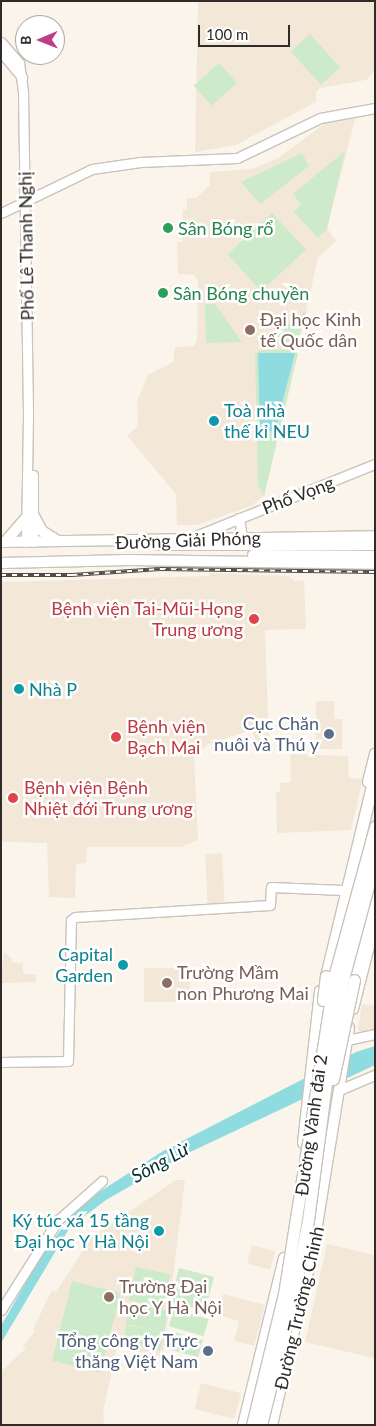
<!DOCTYPE html>
<meta charset="utf-8">
<style>
body{margin:0}
#map{position:relative;width:376px;height:1426px;overflow:hidden;background:#fbf4eb;font-family:Lato,sans-serif}
div>[style]{position:absolute}
[style*='--x']{left:calc(var(--x)*1px);top:calc(var(--y)*1px);width:calc(var(--w)*1px);rotate:calc(var(--a)*1deg)}
.built>*{inset:0;background:#f3e8d8;transform-origin:0 0}
.green>*{inset:0;background:#cdebcb;transform-origin:0 0}
.water>*{inset:0;background:#8edce0}
.roads{filter:drop-shadow(1px 0 #c9c3ba) drop-shadow(-1px 0 #c9c3ba) drop-shadow(0 1px #c9c3ba) drop-shadow(0 -1px #c9c3ba)}
.secondary>*{height:9px;margin:-4.5px;padding:0 4.5px;transform-origin:4.5px;border-radius:4.5px;background:#fff}
.primary>*{height:10px;margin:-5px;padding:0 5px;transform-origin:5px;border-radius:5px;background:#fff}
.highway>*{height:11px;margin:-5.5px;padding:0 5.5px;transform-origin:5.5px;border-radius:5.5px;background:#fff}
.rail>*{height:4px;margin-top:-2px;transform-origin:0;background:repeating-linear-gradient(90deg,#fff 0 5.5px,#504c48 0 11px);box-sizing:border-box;border-block:1px solid #504c48}
.bridges{filter:drop-shadow(1px 0 #c9c3ba) drop-shadow(-1px 0 #c9c3ba) drop-shadow(0 1px #c9c3ba) drop-shadow(0 -1px #c9c3ba)}
.highway-bridge>*{height:11px;margin:-5.5px;padding:0 5.5px;transform-origin:5.5px;border-radius:5.5px;background:#fff}
.dots>*{width:14px;height:14px;translate:-50% -50%;box-sizing:border-box;border:2px solid #fff;border-radius:50%}
span{translate:-50% -50%;white-space:nowrap;text-align:center;line-height:1.15;-webkit-text-stroke:5px #fff;paint-order:stroke}
.leisure-label{font-size:18px;color:#27864d}
.left{translate:0 -50%;text-align:left}
.street-label{font-size:18px;color:#2e2b28}
.education-label{font-size:18px;color:#785e54}
.culture-label{font-size:18px;color:#0d838f}
.right{translate:-100% -50%;text-align:right}
.health-label{font-size:18px;color:#be3a42}
.service-label{font-size:18px;color:#4e5e75}
.water-label{font-size:19px;color:#072f32;font-style:italic}
.frame{position:absolute;inset:0;border:2px solid #2e2b28;pointer-events:none}
.north{position:absolute;left:15px;top:15px;width:50px;height:50px;box-sizing:border-box;background:#fff;border:1px solid #abaaa9;border-radius:50%;rotate:269deg;font-size:14px;font-weight:700;line-height:20px;text-align:center;color:#2e2b28}
.north::after{content:'';display:block;margin:auto;width:18px;height:22px;background:#bd3d88;clip-path:polygon(50% 0,100% 100%,50% 72%,0 100%)}
.scale{position:absolute;left:198px;top:25px;width:92px;height:22px;box-sizing:border-box;border:2px solid #2e2b28;border-top:0;padding-left:6px;font-size:15px;line-height:18px;white-space:nowrap;color:#2e2b28;-webkit-text-stroke:4px #fff;paint-order:stroke}
</style>
<div id="map">
<div class="built">
<i style="clip-path:polygon(198px 1px,375px 1px,375px 71px,366px 80px,320px 88px,316px 92px,316px 102px,236px 145px,195px 152px)"></i>
<i style="clip-path:polygon(356px 116px,327px 228px,336px 241px,318px 258px,264px 496px,251px 506px,197px 525px,177px 525px,176px 494px,127px 436px,138px 426px,137px 401px,148px 375px,173px 362px,175px 347px,194px 346px,197px 341px,198px 281px,194px 275px,178px 274px,177px 242px,182px 242px,183px 210px,187px 210px,187px 198px,196px 198px,210px 185px,210px 172px,252px 169px,278px 158px,327px 122px)"></i>
<i style="clip-path:polygon(209px 573px,289px 576px,294px 581px,304px 580px,306px 629px,265px 630px,269px 745px,261px 751px,251px 730px,209px 744px,194px 755px,198px 840px,181px 847px,87px 847px,86px 863px,76px 864px,75px 898px,49px 897px,47px 843px,1px 842px,1px 582px,209px 576px)"></i>
<i style="clip-path:polygon(316px 701px,334px 701px,334px 719px,342px 719px,342px 749px,316px 749px)"></i>
<i style="clip-path:polygon(290px 754px,348px 756px,349px 778px,363px 779px,351px 830px,277px 833px,276px 792px,280px 791px,280px 783px,291px 782px)"></i>
<i style="left:222px;top:853px;width:50px;height:17px;rotate:87deg"></i>
<i style="clip-path:polygon(4px 952px,12px 959px,12px 962px,23px 963px,23px 973px,36px 975px,36px 982px,1px 983px)"></i>
<i style="clip-path:polygon(144px 968px,190px 968px,190px 998px,187px 1002px,144px 1002px)"></i>
<i style="clip-path:polygon(362px 1004px,375px 1006px,375px 1029px,361px 1033px,358px 1029px)"></i>
<i style="clip-path:polygon(176px 1180px,185px 1180px,163px 1357px,117px 1347px,103px 1412px,104px 1425px,1px 1425px,1px 1372px,26px 1348px,23px 1346px,35px 1331px,33px 1329px,52px 1290px,56px 1292px,92px 1237px)"></i>
<i style="clip-path:polygon(327px 1244px,375px 1255px,374px 1358px,305px 1342px)"></i>
<i style="left:252px;top:1245px;width:24px;height:19px;rotate:15deg"></i>
<i style="clip-path:polygon(223px 1294px,265px 1305px,254px 1346px,234px 1341px,239px 1321px,218px 1315px)"></i>
<i style="left:201px;top:1383px;width:41px;height:27px;rotate:14deg"></i>
</div>
<div class="green">
<i style="left:310px;top:34px;width:45px;height:26px;rotate:48deg"></i>
<i style="left:219px;top:63px;width:27px;height:34px;rotate:48deg"></i>
<i style="clip-path:polygon(345px 151px,327px 229px,318px 238px,294px 212px,301px 204px,293px 194px)"></i>
<i style="clip-path:polygon(302px 153px,309px 166px,260px 204px,241px 182px)"></i>
<i style="left:272px;top:213px;width:50px;height:61px;rotate:47deg"></i>
<i style="clip-path:polygon(205px 304px,215px 304px,242px 342px,206px 343px)"></i>
<i style="clip-path:polygon(307px 310px,298px 341px,264px 344px)"></i>
<i style="clip-path:polygon(299px 349px,264px 496px,258px 485px,255px 354px,260px 350px)"></i>
<i style="left:136px;top:1267px;width:35px;height:34px;rotate:12deg"></i>
<i style="left:179px;top:1268px;width:36px;height:35px;rotate:14deg"></i>
<i style="left:72px;top:1281px;width:50px;height:82px;rotate:14deg"></i>
<i style="clip-path:polygon(130px 1303px,168px 1311px,160px 1351px,123px 1343px,126px 1325px,162px 1332px,126px 1324px)"></i>
<i style="left:174px;top:1309px;width:36px;height:18px;rotate:16deg"></i>
<i style="left:170px;top:1331px;width:34px;height:18px;rotate:15deg"></i>
</div>
<div class="water">
<i style="clip-path:polygon(258px 353px,295px 353px,275px 431px,260px 432px)"></i>
<i style="clip-path:polygon(375px 1046px,375px 1065px,186px 1154px,106px 1200px,70px 1227px,1px 1343px,1px 1326px,40px 1258px,68px 1220px,90px 1198px,163px 1151px,356px 1052px)"></i>
</div>
<div class="roads">
<div class="secondary">
<i style="--x:1;--y:42;--w:28;--a:49"></i>
<i style="--x:19;--y:63;--w:30;--a:82"></i>
<i style="--x:23;--y:93;--w:322;--a:89.1"></i>
<i style="--x:28;--y:415;--w:127;--a:90.9"></i>
<i style="--x:1;--y:52;--w:33;--a:50"></i>
<i style="--x:1;--y:213;--w:101;--a:-25.8"></i>
<i style="--x:92;--y:169;--w:49;--a:-8.3"></i>
<i style="--x:140;--y:162;--w:97;--a:-2.4"></i>
<i style="--x:237;--y:158;--w:92;--a:-25.7"></i>
<i style="--x:320;--y:118;--w:56;--a:-10.3"></i>
<i style="--x:33;--y:475;--w:67;--a:90"></i>
<i style="--x:239;--y:518;--w:19;--a:81"></i>
<i style="--x:193;--y:537;--w:196;--a:-21.9"></i>
<i style="--x:347;--y:1040;--w:29;--a:-12"></i>
<i style="--x:1;--y:1062;--w:67;--a:-0.9"></i>
<i style="--x:68;--y:1061;--w:141;--a:-88.8"></i>
<i style="--x:71;--y:920;--w:5;--a:-37"></i>
<i style="--x:75;--y:917;--w:195;--a:-3.5"></i>
<i style="--x:270;--y:905;--w:18;--a:-87"></i>
<i style="--x:271;--y:887;--w:72;--a:2.4"></i>
<i style="--x:339;--y:1090;--w:39;--a:-23"></i>
<i style="--x:1;--y:1310;--w:107;--a:-57.7"></i>
<i style="--x:58;--y:1220;--w:59;--a:-41.6"></i>
</div>
<div class="primary">
<i style="--x:33;--y:514;--w:19;--a:62"></i>
<i style="--x:42;--y:531;--w:19;--a:32"></i>
<i style="--x:1;--y:542;--w:374;--a:-0.9"></i>
<i style="--x:5;--y:542;--w:32;--a:-49"></i>
<i style="--x:158;--y:545;--w:217;--a:0"></i>
<i style="--x:253;--y:555;--w:122;--a:0.5"></i>
<i style="--x:1;--y:563;--w:128;--a:-1.3"></i>
<i style="--x:129;--y:560;--w:246;--a:0.9"></i>
<i style="--x:368;--y:782;--w:29;--a:-76"></i>
<i style="--x:353;--y:1009;--w:89;--a:-75.7"></i>
<i style="--x:303;--y:1143;--w:153;--a:-83.6"></i>
<i style="--x:243;--y:1425;--w:172;--a:-76.2"></i>
<i style="--x:272;--y:1425;--w:180;--a:-76.8"></i>
<i style="--x:313;--y:1250;--w:225;--a:-80.8"></i>
</div>
<div class="highway">
<i style="--x:326;--y:976;--w:208;--a:-76.4"></i>
<i style="--x:354;--y:980;--w:85;--a:-75.6"></i>
</div>
</div>
<div class="rail">
<i style="--x:1;--y:575;--w:71;--a:0"></i>
<i style="--x:72;--y:575;--w:88;--a:-3.9"></i>
<i style="--x:160;--y:569;--w:215;--a:0.8"></i>
</div>
<div class="bridges">
<div class="highway-bridge">
<i style="--x:323;--y:1000;--w:24;--a:-83"></i>
<i style="--x:333;--y:1079;--w:101;--a:-78"></i>
<i style="--x:252;--y:1425;--w:135;--a:-76.3"></i>
<i style="--x:284;--y:1294;--w:321;--a:-81"></i>
<i style="--x:334;--y:977;--w:156;--a:-74.7"></i>
<i style="--x:261;--y:1425;--w:132;--a:-76"></i>
<i style="--x:293;--y:1297;--w:78;--a:-79"></i>
<i style="--x:308;--y:1220;--w:192;--a:-82.5"></i>
<i style="--x:333;--y:1030;--w:52;--a:-78.9"></i>
<i style="--x:343;--y:979;--w:123;--a:-74.9"></i>
</div>
</div>
<div class="dots">
<i style="left:168px;top:228px;background:#2e9e5b"></i>
<i style="left:163px;top:293px;background:#2e9e5b"></i>
<i style="left:250px;top:330px;background:#8d6e63"></i>
<i style="left:214px;top:421px;background:#0f9aa8"></i>
<i style="left:254px;top:619px;background:#e0444e"></i>
<i style="left:19px;top:689px;background:#0f9aa8"></i>
<i style="left:329px;top:734px;background:#5c6f8a"></i>
<i style="left:116px;top:737px;background:#e0444e"></i>
<i style="left:13px;top:798px;background:#e0444e"></i>
<i style="left:123px;top:965px;background:#0f9aa8"></i>
<i style="left:167px;top:983px;background:#8d6e63"></i>
<i style="left:159px;top:1231px;background:#0f9aa8"></i>
<i style="left:109px;top:1297px;background:#8d6e63"></i>
<i style="left:208px;top:1351px;background:#5c6f8a"></i>
</div>
<div class="leisure-label">
<span class="left" style="left:178px;top:228px">Sân Bóng rổ</span>
<span class="left" style="left:173px;top:293px">Sân Bóng chuyền</span>
</div>
<div class="street-label">
<span style="left:26px;top:246px;rotate:-91deg">Phố Lê Thanh Nghị</span>
<span style="left:298px;top:495px;rotate:-21deg">Phố Vọng</span>
<span style="left:188px;top:540px;rotate:-2deg">Đường Giải Phóng</span>
<span style="left:311px;top:1125px;rotate:-82deg">Đường Vành đai 2</span>
<span style="left:299px;top:1308px;rotate:-77deg">Đường Trường Chinh</span>
</div>
<div class="education-label">
<span class="left" style="left:260px;top:330px">Đại học Kinh<br>tế Quốc dân</span>
<span class="left" style="left:177px;top:983px">Trường Mầm<br>non Phương Mai</span>
<span class="left" style="left:119px;top:1297px">Trường Đại<br>học Y Hà Nội</span>
</div>
<div class="culture-label">
<span class="left" style="left:224px;top:421px">Toà nhà<br>thế kỉ NEU</span>
<span class="left" style="left:29px;top:689px">Nhà P</span>
<span class="right" style="left:113px;top:965px">Capital<br>Garden</span>
<span class="right" style="left:149px;top:1231px">Ký túc xá 15 tầng<br>Đại học Y Hà Nội</span>
</div>
<div class="health-label">
<span class="right" style="left:243px;top:619px">Bệnh viện Tai-Mũi-Họng<br>Trung ương</span>
<span class="left" style="left:127px;top:737px">Bệnh viện<br>Bạch Mai</span>
<span class="left" style="left:24px;top:798px">Bệnh viện Bệnh<br>Nhiệt đới Trung ương</span>
</div>
<div class="service-label">
<span class="right" style="left:319px;top:734px">Cục Chăn<br>nuôi và Thú y</span>
<span class="right" style="left:198px;top:1351px">Tổng công ty Trực<br>thăng Việt Nam</span>
</div>
<div class="water-label">
<span style="left:160px;top:1162px;rotate:-29deg">Sông Lừ</span>
</div>
<div class="frame"></div>
<div class="north">B</div>
<div class="scale">100 m</div>
</div>
